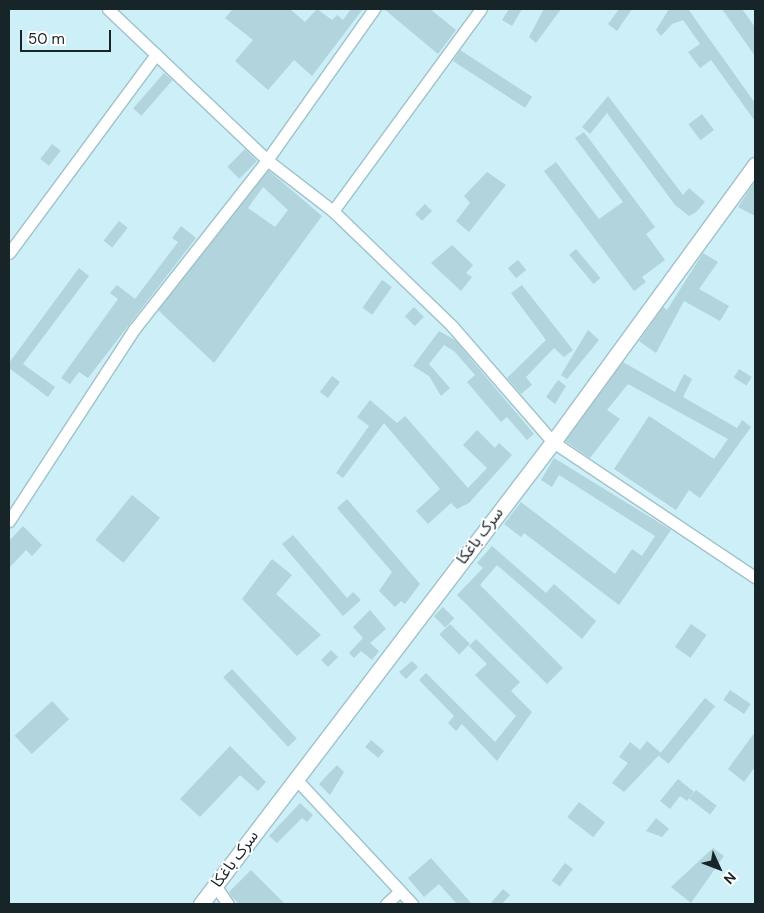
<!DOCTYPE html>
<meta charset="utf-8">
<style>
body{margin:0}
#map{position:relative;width:764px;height:913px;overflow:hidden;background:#cceff8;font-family:"DM Sans","Noto Sans Arabic",sans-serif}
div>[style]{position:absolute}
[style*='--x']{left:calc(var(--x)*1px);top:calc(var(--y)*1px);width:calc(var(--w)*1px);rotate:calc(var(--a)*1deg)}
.building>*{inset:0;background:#b1d4dd;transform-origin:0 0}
.roads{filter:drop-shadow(1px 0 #a0c2ca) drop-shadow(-1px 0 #a0c2ca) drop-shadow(0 1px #a0c2ca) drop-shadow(0 -1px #a0c2ca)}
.minor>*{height:11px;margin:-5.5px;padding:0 5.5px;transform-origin:5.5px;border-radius:5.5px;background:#fff}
.tertiary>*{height:15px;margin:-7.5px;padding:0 7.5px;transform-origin:7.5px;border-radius:7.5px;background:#fff}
span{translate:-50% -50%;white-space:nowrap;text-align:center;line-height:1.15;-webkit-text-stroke:4px #fff;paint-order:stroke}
.street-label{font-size:16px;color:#172428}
.frame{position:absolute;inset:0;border:10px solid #172428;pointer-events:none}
.north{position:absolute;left:694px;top:843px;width:50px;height:50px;-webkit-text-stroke:4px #fff;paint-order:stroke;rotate:133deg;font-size:14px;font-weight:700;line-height:20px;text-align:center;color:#172428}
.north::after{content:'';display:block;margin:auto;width:18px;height:22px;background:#172428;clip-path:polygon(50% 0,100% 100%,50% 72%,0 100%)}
.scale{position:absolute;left:20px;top:30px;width:91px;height:22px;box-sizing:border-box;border:2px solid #172428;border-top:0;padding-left:6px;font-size:15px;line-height:18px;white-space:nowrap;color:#172428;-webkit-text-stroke:4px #fff;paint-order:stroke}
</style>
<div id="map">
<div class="building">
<i style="clip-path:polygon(233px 9px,290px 9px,305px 22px,317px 9px,332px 20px,337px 15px,343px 20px,351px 9px,363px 9px,312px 76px,294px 60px,268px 90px,235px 61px,253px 40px,225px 18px)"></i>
<i style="clip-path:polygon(384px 9px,430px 9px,456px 30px,438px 54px)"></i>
<i style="clip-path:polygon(509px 9px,522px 9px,512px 26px,502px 20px)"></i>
<i style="clip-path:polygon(544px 9px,561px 9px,536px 43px,529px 37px)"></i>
<i style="clip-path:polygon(619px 9px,632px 9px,617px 31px,608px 24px)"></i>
<i style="clip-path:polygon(669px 9px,688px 9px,755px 103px,755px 121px,711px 60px,700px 68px,688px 52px,700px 44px,683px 20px,672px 24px,661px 36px,656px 30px)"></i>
<i style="clip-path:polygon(722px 9px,742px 9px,755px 27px,755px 56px)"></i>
<i style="left:460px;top:50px;width:86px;height:13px;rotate:33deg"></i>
<i style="left:164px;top:73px;width:11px;height:47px;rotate:41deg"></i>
<i style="clip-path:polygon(608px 96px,683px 195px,689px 188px,705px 202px,696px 212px,689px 216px,675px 205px,607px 113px,590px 134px,582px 127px)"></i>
<i style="left:702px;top:114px;width:20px;height:17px;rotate:53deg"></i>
<i style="clip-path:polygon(584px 132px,655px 227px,646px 234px,665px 260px,642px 277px,646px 282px,634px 291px,544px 171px,556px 162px,599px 219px,623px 202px,575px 138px)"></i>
<i style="left:52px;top:144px;width:11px;height:19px;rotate:38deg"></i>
<i style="left:245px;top:149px;width:17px;height:25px;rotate:45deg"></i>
<i style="clip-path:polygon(evenodd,268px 170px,322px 216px,214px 363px,158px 310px,268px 170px,263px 187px,288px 210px,275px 227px,248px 208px,263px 187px)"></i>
<i style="clip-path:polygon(487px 172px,506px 185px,469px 232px,456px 221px,470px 203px,464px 196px)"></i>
<i style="clip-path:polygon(755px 181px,755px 216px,738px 207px)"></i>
<i style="left:425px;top:204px;width:10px;height:14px;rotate:45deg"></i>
<i style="left:119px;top:221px;width:11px;height:25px;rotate:38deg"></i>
<i style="clip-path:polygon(181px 226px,196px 238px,88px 378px,79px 372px,70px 384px,61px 378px,118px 299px,110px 293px,117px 285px,135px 299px,178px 242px,172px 238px)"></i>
<i style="clip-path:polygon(452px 245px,473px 265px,466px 273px,472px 277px,461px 291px,431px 263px)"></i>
<i style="left:576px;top:249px;width:38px;height:9px;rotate:50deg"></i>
<i style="clip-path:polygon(703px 253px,718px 262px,699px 289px,729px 306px,720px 321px,684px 301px,656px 353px,639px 341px,663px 307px,667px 310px)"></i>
<i style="left:518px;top:260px;width:13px;height:13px;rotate:51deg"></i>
<i style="clip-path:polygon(79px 268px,89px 276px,23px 364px,55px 387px,48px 397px,9px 368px,9px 363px)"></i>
<i style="left:382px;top:280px;width:12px;height:34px;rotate:35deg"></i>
<i style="clip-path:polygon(522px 285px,573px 350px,564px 357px,554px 348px,526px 377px,532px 385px,521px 394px,507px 378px,546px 340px,511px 293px)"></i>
<i style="left:414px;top:307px;width:14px;height:13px;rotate:45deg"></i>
<i style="clip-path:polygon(588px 330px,599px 340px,567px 379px,561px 375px)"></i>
<i style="clip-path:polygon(439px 331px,455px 340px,534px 434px,527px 440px,507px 417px,501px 422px,467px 382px,475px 375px,454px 351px,444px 345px,429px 364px,450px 388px,441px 396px,429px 376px,413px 366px)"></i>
<i style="clip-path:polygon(623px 362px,675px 392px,684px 374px,692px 379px,683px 397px,737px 428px,742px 420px,751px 427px,700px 498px,689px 490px,676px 510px,614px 469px,649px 416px,714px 459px,728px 439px,628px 384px,607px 410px,620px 419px,590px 458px,565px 441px)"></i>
<i style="left:739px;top:369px;width:15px;height:10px;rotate:32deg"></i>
<i style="left:332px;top:376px;width:10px;height:20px;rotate:37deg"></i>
<i style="clip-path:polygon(558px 380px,566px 386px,555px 404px,546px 397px)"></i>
<i style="clip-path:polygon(370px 400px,397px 423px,405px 416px,468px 488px,487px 468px,463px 445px,477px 430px,495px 448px,499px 443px,512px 455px,469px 503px,457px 509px,451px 503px,428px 524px,416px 511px,440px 489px,384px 423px,343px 478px,336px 473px,369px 426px,357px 417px)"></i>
<i style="clip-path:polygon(554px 458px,671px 530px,619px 605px,524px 533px,521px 537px,504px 524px,521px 502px,615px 574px,632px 549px,642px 556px,655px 536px,559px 475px,552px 487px,541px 480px)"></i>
<i style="left:132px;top:495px;width:36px;height:58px;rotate:39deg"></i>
<i style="clip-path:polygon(347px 499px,420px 584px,405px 604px,401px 601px,395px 607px,379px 591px,392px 572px,337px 508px)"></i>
<i style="clip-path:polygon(23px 526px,42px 545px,32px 556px,26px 550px,9px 568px,9px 541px)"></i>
<i style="clip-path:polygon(293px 535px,347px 598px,353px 592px,361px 600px,343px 616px,282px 544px)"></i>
<i style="clip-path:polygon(492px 546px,546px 593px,554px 584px,596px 621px,582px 639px,497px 565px,480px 585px,563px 668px,547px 684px,457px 595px,483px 568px,477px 563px)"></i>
<i style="clip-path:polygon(272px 559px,292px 575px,276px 594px,321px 635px,297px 656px,242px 599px)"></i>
<i style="left:443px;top:607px;width:16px;height:13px;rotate:45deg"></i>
<i style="clip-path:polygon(370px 610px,386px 629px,370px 643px,379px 651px,372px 660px,361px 651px,354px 658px,349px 653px,363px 638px,353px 627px)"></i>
<i style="left:450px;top:624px;width:28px;height:15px;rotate:45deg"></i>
<i style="left:691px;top:624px;width:19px;height:28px;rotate:35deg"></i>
<i style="clip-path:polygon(476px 639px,520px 682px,511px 691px,532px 712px,497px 761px,462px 724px,456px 731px,448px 723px,454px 716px,419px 680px,426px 673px,495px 742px,516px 716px,475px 675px,487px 664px,469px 646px)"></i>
<i style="left:331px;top:650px;width:10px;height:14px;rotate:45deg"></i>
<i style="clip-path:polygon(412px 661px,418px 667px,406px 679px,399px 672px)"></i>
<i style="left:232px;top:669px;width:95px;height:12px;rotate:47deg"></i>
<i style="left:730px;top:690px;width:25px;height:12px;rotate:34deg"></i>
<i style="left:705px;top:698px;width:13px;height:74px;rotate:39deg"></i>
<i style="left:52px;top:701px;width:25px;height:51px;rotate:47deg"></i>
<i style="clip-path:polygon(755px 732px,755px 767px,744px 782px,728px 769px)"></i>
<i style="left:371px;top:740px;width:17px;height:9px;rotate:40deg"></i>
<i style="clip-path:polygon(647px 741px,661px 753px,624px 792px,612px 783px,628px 763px,619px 757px,630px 742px,640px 750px)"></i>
<i style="clip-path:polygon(230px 746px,266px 782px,258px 791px,240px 775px,200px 817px,180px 799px)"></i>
<i style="clip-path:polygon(337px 765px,344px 772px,330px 795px,319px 784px)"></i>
<i style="clip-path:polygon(678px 779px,694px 792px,687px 801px,680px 796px,670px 809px,660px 801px)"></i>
<i style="left:696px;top:790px;width:26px;height:11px;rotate:37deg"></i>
<i style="left:579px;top:802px;width:33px;height:19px;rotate:38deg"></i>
<i style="clip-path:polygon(300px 803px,313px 815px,307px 822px,302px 818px,277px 843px,269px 836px)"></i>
<i style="clip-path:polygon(656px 818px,669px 829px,662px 837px,646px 831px)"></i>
<i style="clip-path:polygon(713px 848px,724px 856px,691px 903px,671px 887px)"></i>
<i style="clip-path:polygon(431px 858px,472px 904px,457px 904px,439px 884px,424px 897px,408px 878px)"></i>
<i style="left:565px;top:863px;width:10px;height:22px;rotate:37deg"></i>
<i style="clip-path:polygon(251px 870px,285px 904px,239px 904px,232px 897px,229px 892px)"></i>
<i style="clip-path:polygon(503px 889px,510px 895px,502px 904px,490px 904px)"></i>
</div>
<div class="roads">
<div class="minor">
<i style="--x:108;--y:9;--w:219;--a:43.5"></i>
<i style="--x:267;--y:160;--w:83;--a:37.7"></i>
<i style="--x:333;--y:211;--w:165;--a:44"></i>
<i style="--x:452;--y:326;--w:154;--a:49"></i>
<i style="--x:553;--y:442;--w:243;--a:33.8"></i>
<i style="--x:333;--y:211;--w:250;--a:-53.8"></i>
<i style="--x:9;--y:253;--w:247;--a:-53.5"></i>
<i style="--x:9;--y:521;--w:230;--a:-56.9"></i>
<i style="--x:135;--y:328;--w:214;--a:-51.8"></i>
<i style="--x:267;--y:160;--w:185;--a:-54.7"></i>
<i style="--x:296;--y:779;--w:171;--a:47.1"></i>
<i style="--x:215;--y:885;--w:23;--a:56"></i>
<i style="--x:386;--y:904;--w:19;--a:-43"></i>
</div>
<div class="tertiary">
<i style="--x:201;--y:904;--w:581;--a:-52.7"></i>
<i style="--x:553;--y:442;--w:343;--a:-53.9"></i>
</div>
</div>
<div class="street-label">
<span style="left:480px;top:536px;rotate:-53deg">سرک باغکا</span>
<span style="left:235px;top:859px;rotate:-53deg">سرک باغکا</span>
</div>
<div class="frame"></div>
<div class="north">N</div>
<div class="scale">50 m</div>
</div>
